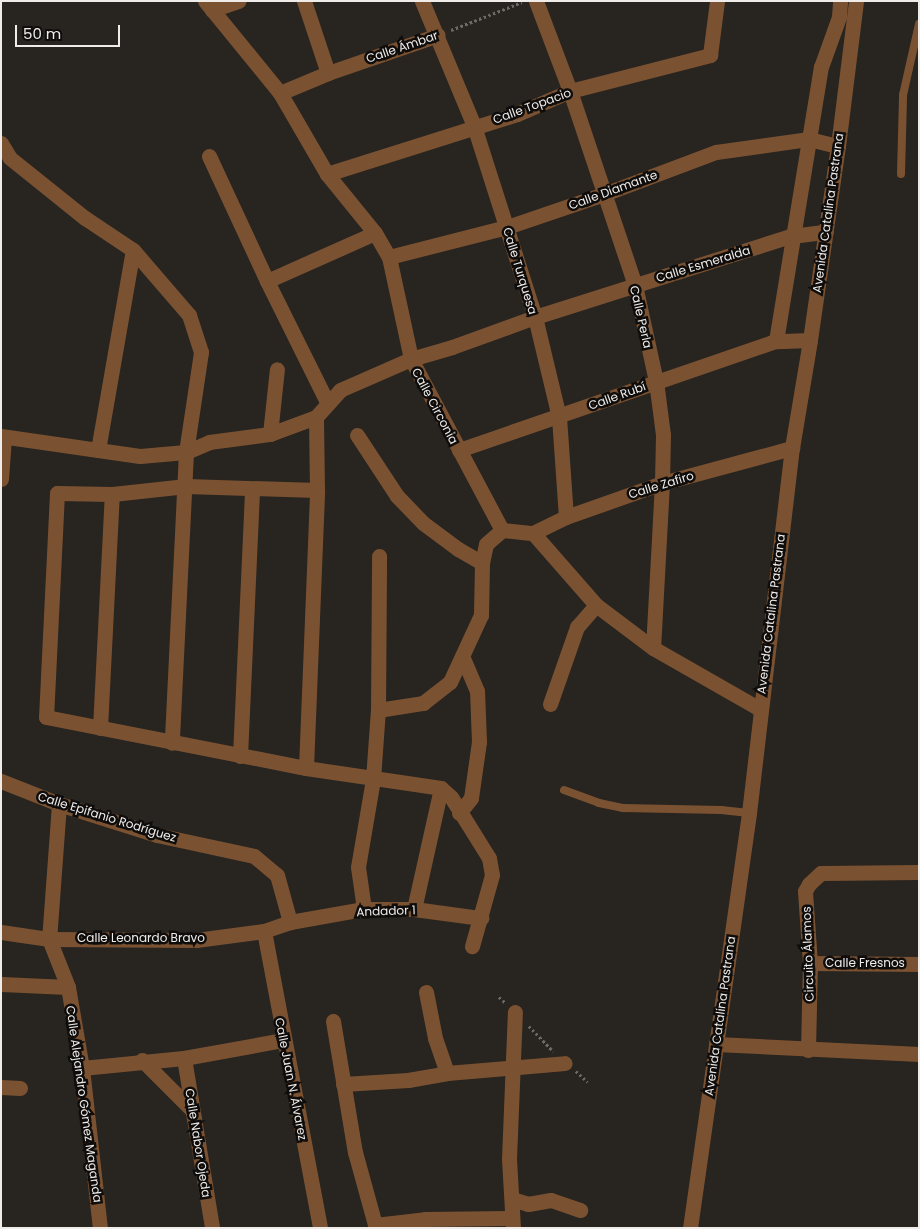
<!DOCTYPE html>
<meta charset="utf-8">
<style>
body{margin:0}
#map{position:relative;width:920px;height:1229px;overflow:hidden;background:#282420;font-family:Poppins,sans-serif}
div>[style]{position:absolute}
[style*='--x']{left:calc(var(--x)*1px);top:calc(var(--y)*1px);width:calc(var(--w)*1px);rotate:calc(var(--a)*1deg)}
.path>*{height:2.5px;margin-top:-1.25px;transform-origin:0;background:repeating-linear-gradient(90deg,#6d6966 0 2.5px,transparent 0 5px)}
.lane>*{height:8px;margin:-4px;padding:0 4px;transform-origin:4px;border-radius:4px;background:#7b5231}
.street>*{height:15px;margin:-7.5px;padding:0 7.5px;transform-origin:7.5px;border-radius:7.5px;background:#7b5231}
span{translate:-50% -50%;white-space:nowrap;text-align:center;line-height:1.15;-webkit-text-stroke:5px #0f0d0c;paint-order:stroke}
.street-label{font-size:12px;color:#efecea}
.frame{position:absolute;inset:0;border:2px solid #efecea;pointer-events:none}
.scale{position:absolute;left:15px;top:25px;width:105px;height:22px;box-sizing:border-box;border:2px solid #efecea;border-top:0;padding-left:6px;font-size:15px;line-height:18px;white-space:nowrap;color:#efecea;-webkit-text-stroke:4px #0f0d0c;paint-order:stroke}
</style>
<div id="map">
<div class="path">
<i style="--x:451;--y:30;--w:76;--a:-21.5"></i>
<i style="--x:499;--y:997;--w:9;--a:41"></i>
<i style="--x:529;--y:1026;--w:35;--a:46"></i>
<i style="--x:576;--y:1071;--w:16;--a:43"></i>
</div>
<div class="lane">
<i style="--x:901;--y:174;--w:79;--a:-88.5"></i>
<i style="--x:903;--y:95;--w:73;--a:-77.3"></i>
<i style="--x:564;--y:790;--w:37;--a:20"></i>
<i style="--x:599;--y:803;--w:25;--a:12"></i>
<i style="--x:623;--y:808;--w:98;--a:1.2"></i>
<i style="--x:721;--y:810;--w:28;--a:6"></i>
</div>
<div class="street">
<i style="--x:205;--y:1;--w:119;--a:50.8"></i>
<i style="--x:280;--y:93;--w:94;--a:59.9"></i>
<i style="--x:327;--y:174;--w:76;--a:50.9"></i>
<i style="--x:375;--y:233;--w:28;--a:60"></i>
<i style="--x:389;--y:257;--w:104;--a:77.8"></i>
<i style="--x:411;--y:359;--w:194;--a:62"></i>
<i style="--x:502;--y:530;--w:31;--a:6"></i>
<i style="--x:533;--y:533;--w:96;--a:48.8"></i>
<i style="--x:596;--y:605;--w:71;--a:37"></i>
<i style="--x:653;--y:648;--w:123;--a:29.7"></i>
<i style="--x:304;--y:1;--w:76;--a:71.6"></i>
<i style="--x:422;--y:1;--w:135;--a:67.4"></i>
<i style="--x:474;--y:126;--w:201;--a:72.3"></i>
<i style="--x:535;--y:317;--w:103;--a:76.5"></i>
<i style="--x:559;--y:417;--w:100;--a:86"></i>
<i style="--x:536;--y:1;--w:96;--a:69.3"></i>
<i style="--x:570;--y:91;--w:205;--a:71.5"></i>
<i style="--x:635;--y:285;--w:98;--a:77.7"></i>
<i style="--x:656;--y:381;--w:54;--a:82.6"></i>
<i style="--x:663;--y:435;--w:48;--a:91.2"></i>
<i style="--x:662;--y:483;--w:165;--a:93.1"></i>
<i style="--x:212;--y:10;--w:28;--a:-19"></i>
<i style="--x:280;--y:93;--w:52;--a:-22.6"></i>
<i style="--x:328;--y:73;--w:116;--a:-19.1"></i>
<i style="--x:1;--y:143;--w:17;--a:59"></i>
<i style="--x:10;--y:158;--w:96;--a:38.7"></i>
<i style="--x:85;--y:218;--w:58;--a:33.7"></i>
<i style="--x:133;--y:250;--w:86;--a:49.3"></i>
<i style="--x:189;--y:315;--w:39;--a:72"></i>
<i style="--x:201;--y:352;--w:101;--a:98.5"></i>
<i style="--x:186;--y:452;--w:291;--a:92.8"></i>
<i style="--x:209;--y:156;--w:138;--a:65.1"></i>
<i style="--x:267;--y:281;--w:135;--a:63.6"></i>
<i style="--x:327;--y:174;--w:199;--a:-17.5"></i>
<i style="--x:517;--y:114;--w:58;--a:-23.5"></i>
<i style="--x:570;--y:91;--w:145;--a:-14.4"></i>
<i style="--x:710;--y:55;--w:54;--a:-82.6"></i>
<i style="--x:389;--y:257;--w:122;--a:-14.3"></i>
<i style="--x:507;--y:227;--w:102;--a:-18.8"></i>
<i style="--x:604;--y:194;--w:120;--a:-20.6"></i>
<i style="--x:716;--y:152;--w:94;--a:-8"></i>
<i style="--x:809;--y:139;--w:30;--a:14"></i>
<i style="--x:267;--y:281;--w:118;--a:-24"></i>
<i style="--x:810;--y:340;--w:34;--a:178"></i>
<i style="--x:776;--y:341;--w:278;--a:-80.7"></i>
<i style="--x:821;--y:67;--w:53;--a:-70.2"></i>
<i style="--x:839;--y:17;--w:16;--a:-86"></i>
<i style="--x:270;--y:434;--w:65;--a:-83.9"></i>
<i style="--x:357;--y:435;--w:73;--a:56.7"></i>
<i style="--x:397;--y:496;--w:37;--a:46"></i>
<i style="--x:423;--y:523;--w:44;--a:36.6"></i>
<i style="--x:458;--y:549;--w:28;--a:30"></i>
<i style="--x:1;--y:436;--w:140;--a:8.2"></i>
<i style="--x:140;--y:456;--w:46;--a:-5"></i>
<i style="--x:186;--y:452;--w:25;--a:-23"></i>
<i style="--x:209;--y:442;--w:62;--a:-7.5"></i>
<i style="--x:270;--y:434;--w:49;--a:-20.3"></i>
<i style="--x:316;--y:417;--w:36;--a:-48"></i>
<i style="--x:340;--y:390;--w:77;--a:-23.6"></i>
<i style="--x:411;--y:359;--w:43;--a:-16.3"></i>
<i style="--x:452;--y:347;--w:88;--a:-19.9"></i>
<i style="--x:535;--y:317;--w:269;--a:-17.6"></i>
<i style="--x:791;--y:236;--w:35;--a:-7"></i>
<i style="--x:98;--y:450;--w:203;--a:-80.1"></i>
<i style="--x:459;--y:450;--w:335;--a:-19"></i>
<i style="--x:1;--y:479;--w:42;--a:-85.9"></i>
<i style="--x:317;--y:490;--w:131;--a:-178.3"></i>
<i style="--x:186;--y:486;--w:74;--a:173.8"></i>
<i style="--x:112;--y:494;--w:55;--a:-179"></i>
<i style="--x:57;--y:493;--w:224;--a:92.8"></i>
<i style="--x:46;--y:717;--w:265;--a:11.1"></i>
<i style="--x:306;--y:768;--w:136;--a:8.4"></i>
<i style="--x:441;--y:788;--w:13;--a:42"></i>
<i style="--x:451;--y:797;--w:72;--a:58.1"></i>
<i style="--x:489;--y:858;--w:17;--a:80"></i>
<i style="--x:492;--y:875;--w:74;--a:105.7"></i>
<i style="--x:533;--y:533;--w:37;--a:-26"></i>
<i style="--x:566;--y:517;--w:102;--a:-19.5"></i>
<i style="--x:662;--y:483;--w:135;--a:-15.1"></i>
<i style="--x:550;--y:704;--w:82;--a:-70.7"></i>
<i style="--x:577;--y:627;--w:29;--a:-49"></i>
<i style="--x:378;--y:710;--w:46;--a:-8.8"></i>
<i style="--x:423;--y:703;--w:34;--a:-38"></i>
<i style="--x:450;--y:682;--w:74;--a:-65.2"></i>
<i style="--x:481;--y:615;--w:52;--a:-88.9"></i>
<i style="--x:482;--y:563;--w:19;--a:-78"></i>
<i style="--x:486;--y:544;--w:21;--a:-41"></i>
<i style="--x:100;--y:728;--w:234;--a:-87.1"></i>
<i style="--x:240;--y:756;--w:267;--a:-87.4"></i>
<i style="--x:306;--y:768;--w:278;--a:-87.7"></i>
<i style="--x:317;--y:490;--w:73;--a:-90.8"></i>
<i style="--x:1;--y:781;--w:62;--a:21.6"></i>
<i style="--x:59;--y:804;--w:103;--a:17.6"></i>
<i style="--x:157;--y:835;--w:99;--a:12.2"></i>
<i style="--x:254;--y:856;--w:30;--a:40"></i>
<i style="--x:277;--y:875;--w:49;--a:74.5"></i>
<i style="--x:59;--y:804;--w:135;--a:94.2"></i>
<i style="--x:49;--y:939;--w:52;--a:68.4"></i>
<i style="--x:68;--y:987;--w:82;--a:80.2"></i>
<i style="--x:82;--y:1068;--w:161;--a:83.6"></i>
<i style="--x:459;--y:813;--w:19;--a:-51"></i>
<i style="--x:471;--y:798;--w:57;--a:-81.9"></i>
<i style="--x:479;--y:742;--w:51;--a:-92.2"></i>
<i style="--x:477;--y:691;--w:36;--a:-113"></i>
<i style="--x:364;--y:909;--w:42;--a:-98.1"></i>
<i style="--x:358;--y:867;--w:89;--a:-80.3"></i>
<i style="--x:373;--y:779;--w:69;--a:-85.9"></i>
<i style="--x:378;--y:710;--w:154;--a:-89.6"></i>
<i style="--x:414;--y:909;--w:124;--a:-77.4"></i>
<i style="--x:264;--y:931;--w:302;--a:79.3"></i>
<i style="--x:1;--y:932;--w:49;--a:8.3"></i>
<i style="--x:49;--y:939;--w:147;--a:0.4"></i>
<i style="--x:196;--y:940;--w:69;--a:-7.5"></i>
<i style="--x:264;--y:931;--w:28;--a:-19"></i>
<i style="--x:290;--y:922;--w:75;--a:-10"></i>
<i style="--x:364;--y:909;--w:50;--a:0"></i>
<i style="--x:414;--y:909;--w:68;--a:7.7"></i>
<i style="--x:810;--y:963;--w:109;--a:0.5"></i>
<i style="--x:1;--y:984;--w:67;--a:2.6"></i>
<i style="--x:426;--y:992;--w:47;--a:78.9"></i>
<i style="--x:435;--y:1038;--w:37;--a:71"></i>
<i style="--x:333;--y:1021;--w:133;--a:80.5"></i>
<i style="--x:355;--y:1152;--w:79;--a:74.6"></i>
<i style="--x:716;--y:1044;--w:203;--a:2.8"></i>
<i style="--x:808;--y:1050;--w:87;--a:-88.7"></i>
<i style="--x:810;--y:963;--w:72;--a:-94"></i>
<i style="--x:805;--y:891;--w:8;--a:-60"></i>
<i style="--x:809;--y:884;--w:16;--a:-43"></i>
<i style="--x:821;--y:873;--w:98;--a:-0.6"></i>
<i style="--x:184;--y:1058;--w:172;--a:80.6"></i>
<i style="--x:142;--y:1060;--w:71;--a:45"></i>
<i style="--x:82;--y:1068;--w:102;--a:-5.6"></i>
<i style="--x:184;--y:1058;--w:101;--a:-10.3"></i>
<i style="--x:343;--y:1084;--w:65;--a:-3.5"></i>
<i style="--x:408;--y:1080;--w:40;--a:-10"></i>
<i style="--x:447;--y:1073;--w:118;--a:-4.8"></i>
<i style="--x:1;--y:1087;--w:19;--a:3"></i>
<i style="--x:512;--y:1199;--w:17;--a:17"></i>
<i style="--x:528;--y:1204;--w:23;--a:-10"></i>
<i style="--x:551;--y:1200;--w:31;--a:19"></i>
<i style="--x:375;--y:1225;--w:50;--a:-6.8"></i>
<i style="--x:425;--y:1219;--w:87;--a:-0.7"></i>
<i style="--x:513;--y:1228;--w:69;--a:-93.3"></i>
<i style="--x:509;--y:1159;--w:147;--a:-87.7"></i>
<i style="--x:690;--y:1228;--w:419;--a:-81.9"></i>
<i style="--x:749;--y:813;--w:368;--a:-83.3"></i>
<i style="--x:792;--y:448;--w:109;--a:-80.5"></i>
<i style="--x:810;--y:340;--w:196;--a:-81.8"></i>
<i style="--x:838;--y:146;--w:146;--a:-82.9"></i>
</div>
<div class="street-label">
<span style="left:402px;top:47px;rotate:-19deg">Calle Ámbar</span>
<span style="left:532px;top:106px;rotate:-20deg">Calle Topacio</span>
<span style="left:613px;top:190px;rotate:-20deg">Calle Diamante</span>
<span style="left:828px;top:213px;rotate:-82deg">Avenida Catalina Pastrana</span>
<span style="left:703px;top:264px;rotate:-17deg">Calle Esmeralda</span>
<span style="left:520px;top:271px;rotate:73deg">Calle Turquesa</span>
<span style="left:641px;top:317px;rotate:77deg">Calle Perla</span>
<span style="left:617px;top:396px;rotate:-20deg">Calle Rubí</span>
<span style="left:435px;top:406px;rotate:62deg">Calle Circonia</span>
<span style="left:661px;top:485px;rotate:-17deg">Calle Zafiro</span>
<span style="left:771px;top:614px;rotate:-83deg">Avenida Catalina Pastrana</span>
<span style="left:107px;top:817px;rotate:17deg">Calle Epifanio Rodríguez</span>
<span style="left:386px;top:911px;rotate:-2deg">Andador 1</span>
<span style="left:141px;top:938px">Calle Leonardo Bravo</span>
<span style="left:808px;top:954px;rotate:-92deg">Circuito Álamos</span>
<span style="left:865px;top:963px">Calle Fresnos</span>
<span style="left:720px;top:1016px;rotate:-82deg">Avenida Catalina Pastrana</span>
<span style="left:291px;top:1079px;rotate:79deg">Calle Juan N. Álvarez</span>
<span style="left:84px;top:1104px;rotate:82deg">Calle Alejandro Gómez Maganda</span>
<span style="left:198px;top:1143px;rotate:81deg">Calle Nabor Ojeda</span>
</div>
<div class="frame"></div>
<div class="scale">50 m</div>
</div>
